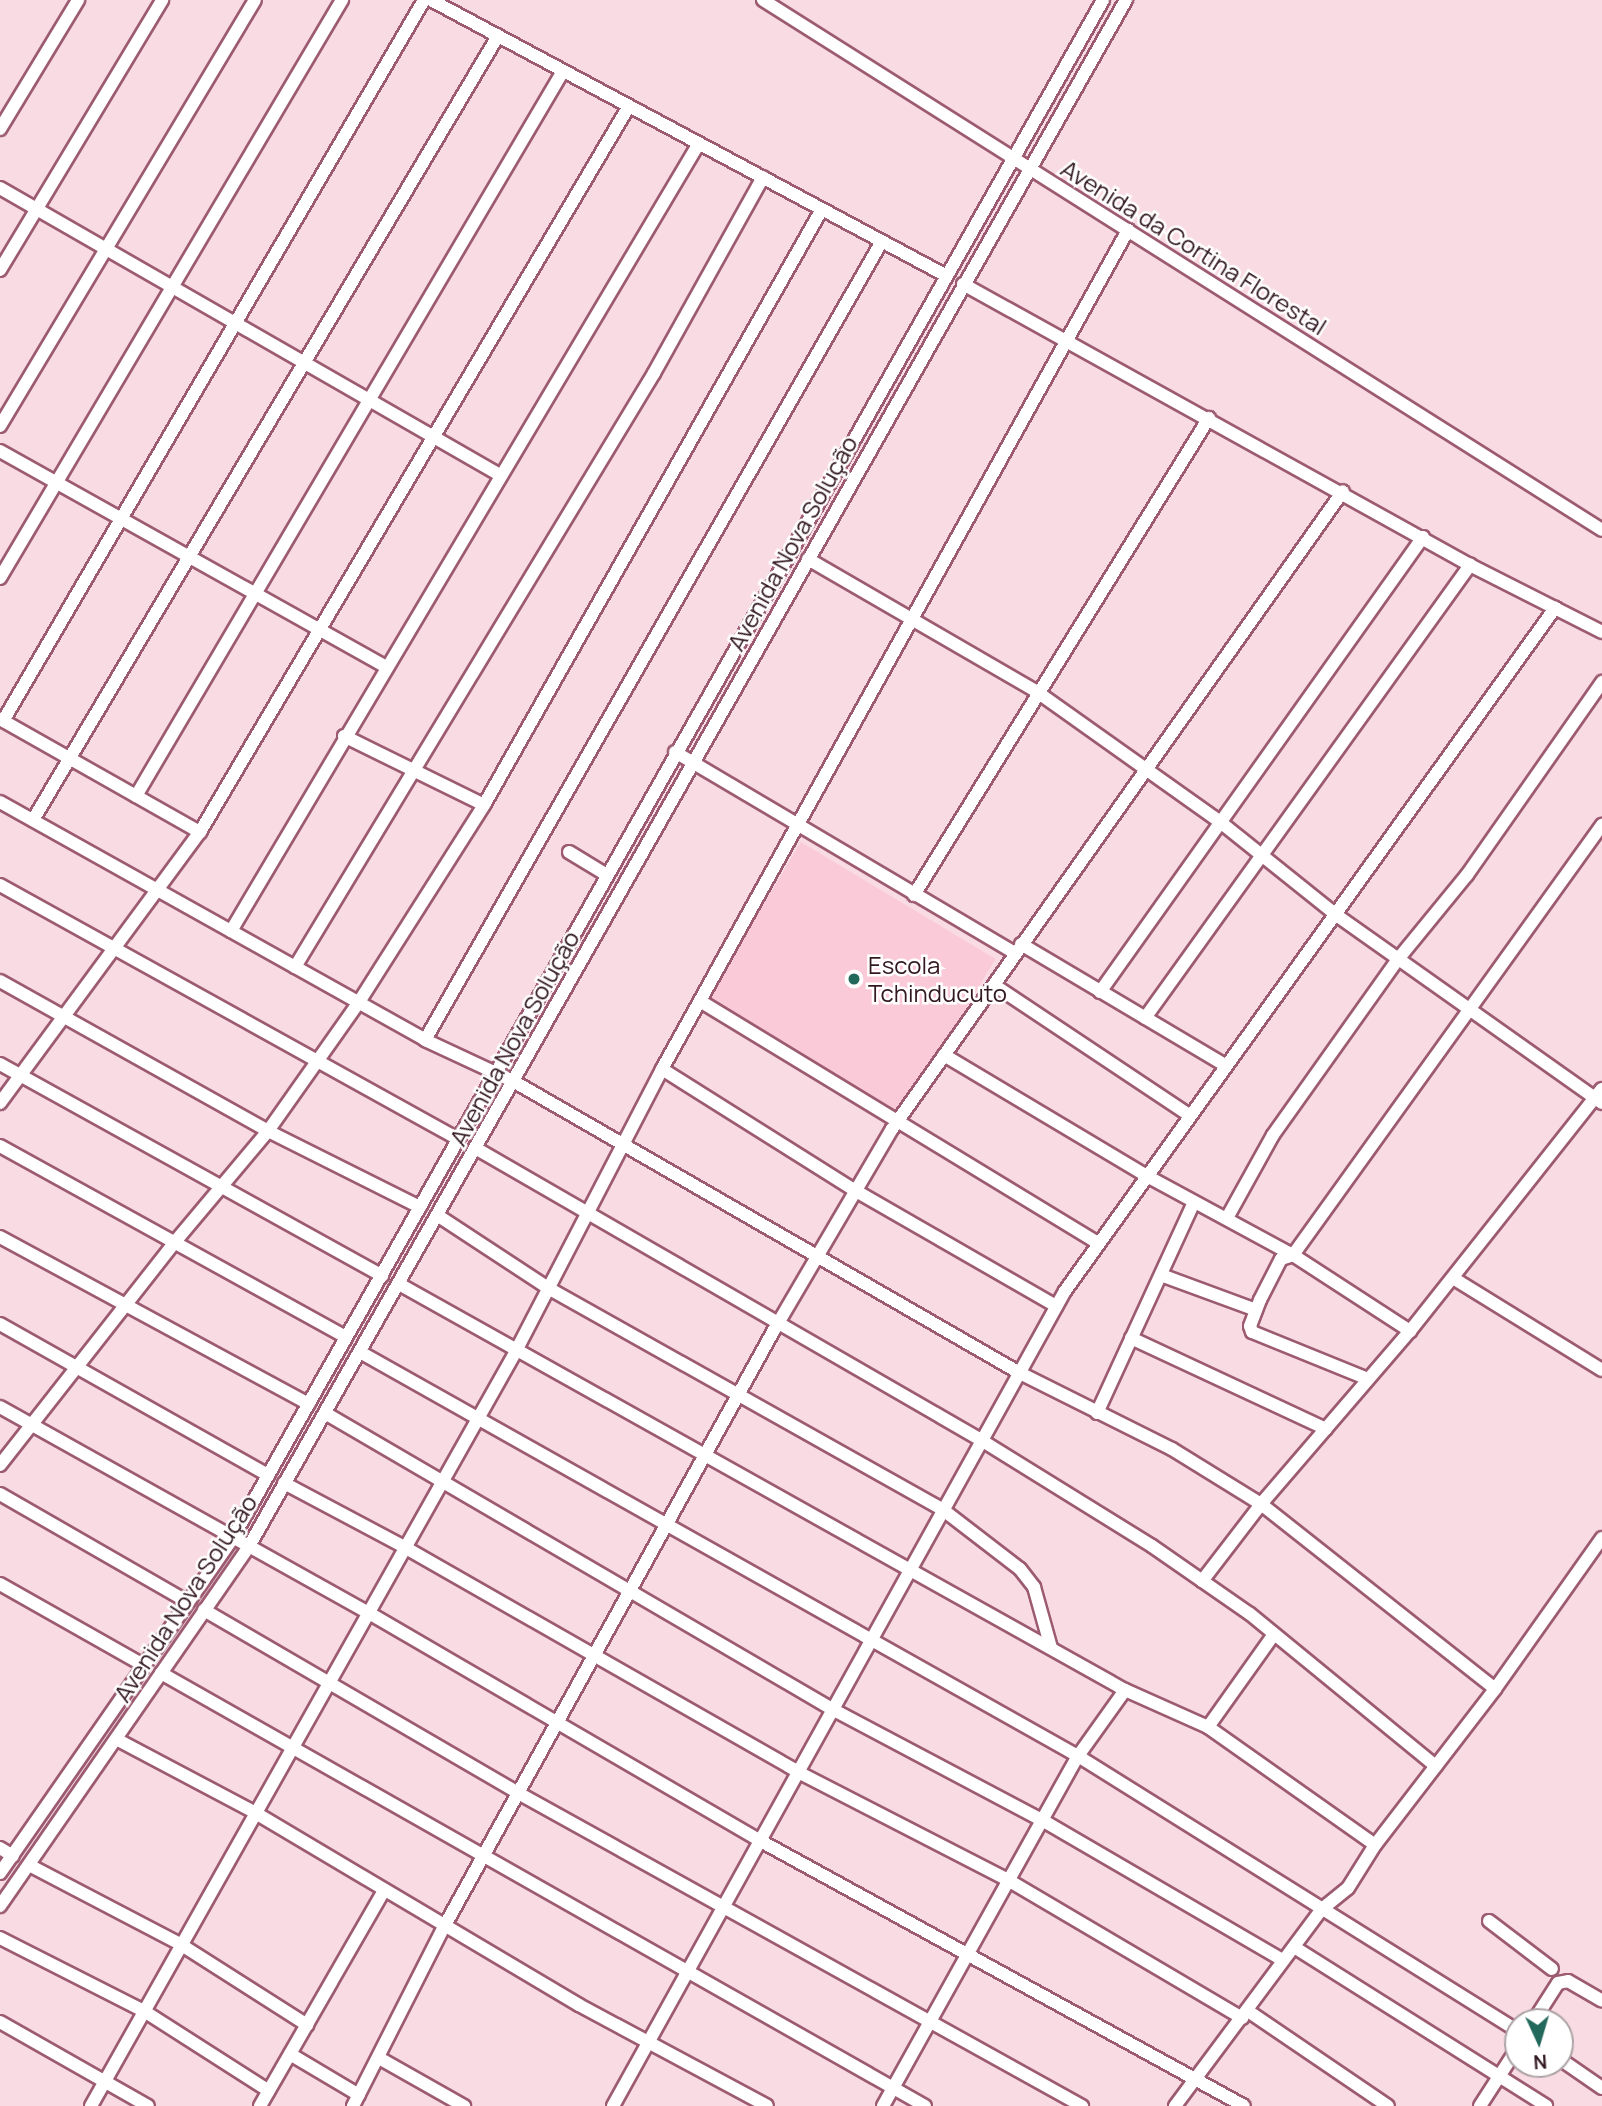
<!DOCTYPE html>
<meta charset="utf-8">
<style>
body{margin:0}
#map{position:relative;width:1602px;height:2106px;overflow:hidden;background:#f9dbe3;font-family:Manrope,sans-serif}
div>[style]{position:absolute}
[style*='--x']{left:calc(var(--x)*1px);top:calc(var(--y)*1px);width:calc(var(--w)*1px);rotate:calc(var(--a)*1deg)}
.built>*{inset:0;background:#fbcad8;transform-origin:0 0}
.roads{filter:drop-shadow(2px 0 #9c5b71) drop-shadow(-2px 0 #9c5b71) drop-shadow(0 2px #9c5b71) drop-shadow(0 -2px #9c5b71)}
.street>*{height:12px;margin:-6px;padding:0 6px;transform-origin:6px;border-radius:6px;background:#fff}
.dots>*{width:19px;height:19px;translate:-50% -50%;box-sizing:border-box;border:4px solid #fff;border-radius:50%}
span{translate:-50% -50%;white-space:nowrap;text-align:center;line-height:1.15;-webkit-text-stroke:5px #fff;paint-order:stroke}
.street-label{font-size:24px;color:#321821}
.poi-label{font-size:24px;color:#321821}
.left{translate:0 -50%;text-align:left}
.north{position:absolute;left:1504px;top:2008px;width:70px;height:70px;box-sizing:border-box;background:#fff;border:2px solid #ada3a6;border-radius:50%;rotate:176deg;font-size:19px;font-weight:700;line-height:28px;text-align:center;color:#321821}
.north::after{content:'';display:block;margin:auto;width:24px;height:32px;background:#22685b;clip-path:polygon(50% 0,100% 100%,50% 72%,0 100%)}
</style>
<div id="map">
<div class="built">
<i style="left:801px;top:842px;width:227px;height:181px;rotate:31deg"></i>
</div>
<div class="roads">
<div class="street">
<i style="--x:431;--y:0;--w:583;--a:28.15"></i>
<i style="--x:763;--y:0;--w:992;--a:32.28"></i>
<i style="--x:0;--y:129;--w:151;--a:-58.8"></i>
<i style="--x:0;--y:188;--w:577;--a:29.86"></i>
<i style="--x:0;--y:270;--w:315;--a:-59"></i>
<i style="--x:963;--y:284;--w:580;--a:29"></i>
<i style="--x:1470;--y:565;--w:148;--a:26.9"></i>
<i style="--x:0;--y:426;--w:496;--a:-59.1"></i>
<i style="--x:0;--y:451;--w:441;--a:29.2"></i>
<i style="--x:808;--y:559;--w:263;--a:30.1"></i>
<i style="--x:1036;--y:691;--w:224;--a:35.4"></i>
<i style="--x:1219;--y:821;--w:149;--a:38.7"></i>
<i style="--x:1335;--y:914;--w:327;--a:35.3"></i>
<i style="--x:0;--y:578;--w:672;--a:-59.39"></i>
<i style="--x:0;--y:719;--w:230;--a:29.5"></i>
<i style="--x:3;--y:721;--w:835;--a:-59.72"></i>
<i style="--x:344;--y:736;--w:156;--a:26.2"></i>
<i style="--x:675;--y:752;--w:395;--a:30.6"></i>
<i style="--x:136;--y:796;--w:841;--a:-59.5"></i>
<i style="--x:0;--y:802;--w:487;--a:29.2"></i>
<i style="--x:425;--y:1040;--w:97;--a:25"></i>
<i style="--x:513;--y:1081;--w:583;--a:29.95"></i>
<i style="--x:1018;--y:1372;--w:172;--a:26.6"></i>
<i style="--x:1172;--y:1449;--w:105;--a:31.7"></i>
<i style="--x:1261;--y:1504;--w:298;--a:38.3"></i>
<i style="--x:33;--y:820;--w:912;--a:-59.33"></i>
<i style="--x:569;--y:852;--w:44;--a:31.2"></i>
<i style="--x:0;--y:885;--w:524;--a:29.01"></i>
<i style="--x:914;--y:895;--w:561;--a:-58.27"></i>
<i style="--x:231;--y:931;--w:916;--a:-59.29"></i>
<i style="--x:1021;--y:944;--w:237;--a:30.7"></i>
<i style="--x:295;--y:967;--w:694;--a:-58.85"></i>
<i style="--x:654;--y:373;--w:224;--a:-60.9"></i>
<i style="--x:0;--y:981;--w:307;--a:29.2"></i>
<i style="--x:268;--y:1131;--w:170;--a:26.6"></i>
<i style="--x:994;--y:985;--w:234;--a:33.7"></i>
<i style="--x:1100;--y:992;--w:558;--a:-54.63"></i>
<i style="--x:700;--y:1001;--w:464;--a:31.3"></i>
<i style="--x:1145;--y:1018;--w:558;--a:-54.34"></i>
<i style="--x:425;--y:1040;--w:920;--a:-60.23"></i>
<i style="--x:944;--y:1055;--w:234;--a:30.8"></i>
<i style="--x:1145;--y:1175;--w:168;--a:28.4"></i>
<i style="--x:1293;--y:1255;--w:140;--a:33"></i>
<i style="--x:0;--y:1064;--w:437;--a:29"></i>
<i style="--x:662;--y:1069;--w:229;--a:32.2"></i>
<i style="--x:856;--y:1191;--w:231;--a:29.9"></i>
<i style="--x:0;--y:1103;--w:337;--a:-53.6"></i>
<i style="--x:200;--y:832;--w:843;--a:-59.42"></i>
<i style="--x:0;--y:1146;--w:395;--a:28.9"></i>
<i style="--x:477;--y:1149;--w:582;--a:30"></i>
<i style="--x:981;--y:1440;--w:201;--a:31.8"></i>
<i style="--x:1152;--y:1546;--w:119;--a:34.8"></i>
<i style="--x:1250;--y:1614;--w:240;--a:39.3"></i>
<i style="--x:437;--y:1215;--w:133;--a:33.3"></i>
<i style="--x:548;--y:1288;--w:452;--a:29.3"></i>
<i style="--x:942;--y:1509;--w:98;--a:37.6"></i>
<i style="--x:1020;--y:1569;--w:23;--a:52"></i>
<i style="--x:1034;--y:1587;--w:63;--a:74.4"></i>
<i style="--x:1227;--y:1218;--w:95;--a:-61"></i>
<i style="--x:1273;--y:1135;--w:217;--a:-54.6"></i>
<i style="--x:1399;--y:958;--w:107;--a:-50.7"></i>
<i style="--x:1467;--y:875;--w:236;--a:-55"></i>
<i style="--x:0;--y:1237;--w:351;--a:28.4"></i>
<i style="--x:1161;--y:1275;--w:101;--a:20.2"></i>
<i style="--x:1453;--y:1278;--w:175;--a:31.7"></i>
<i style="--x:399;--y:1284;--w:832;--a:29.22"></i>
<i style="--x:1125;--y:1690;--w:91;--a:24"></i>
<i style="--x:1208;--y:1727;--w:204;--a:35.2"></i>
<i style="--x:0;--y:1324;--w:308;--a:29.4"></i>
<i style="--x:1131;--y:1338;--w:215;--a:25"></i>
<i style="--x:360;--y:1352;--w:824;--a:29.37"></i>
<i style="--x:1078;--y:1756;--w:519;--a:32.01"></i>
<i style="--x:1368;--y:1379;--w:125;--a:-157.9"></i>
<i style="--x:1252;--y:1332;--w:6;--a:-108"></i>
<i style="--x:1250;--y:1326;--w:28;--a:-69"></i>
<i style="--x:1260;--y:1300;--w:46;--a:-62.9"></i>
<i style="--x:1281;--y:1259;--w:13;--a:-18"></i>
<i style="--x:1293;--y:1255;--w:530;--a:-54.3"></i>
<i style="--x:0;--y:1407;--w:423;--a:29.2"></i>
<i style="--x:369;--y:1613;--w:449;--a:30.2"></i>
<i style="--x:757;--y:1839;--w:555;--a:28.73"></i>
<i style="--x:325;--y:1413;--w:587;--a:30.28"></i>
<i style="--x:832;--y:1709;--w:238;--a:27.9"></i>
<i style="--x:1042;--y:1820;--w:279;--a:30.2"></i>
<i style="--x:1097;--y:1413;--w:232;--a:-65.3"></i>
<i style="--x:0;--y:1465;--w:282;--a:-51.9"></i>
<i style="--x:174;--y:1243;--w:146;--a:-50"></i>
<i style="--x:268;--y:1131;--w:158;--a:-54.8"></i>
<i style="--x:359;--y:1002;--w:233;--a:-57.6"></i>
<i style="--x:484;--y:805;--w:685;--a:-60.44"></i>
<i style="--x:284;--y:1483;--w:138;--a:28"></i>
<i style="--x:406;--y:1548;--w:451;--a:29.7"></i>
<i style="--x:798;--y:1772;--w:236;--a:27.2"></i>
<i style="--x:1008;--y:1880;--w:272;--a:30.5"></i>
<i style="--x:0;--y:1494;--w:217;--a:29.9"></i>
<i style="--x:1202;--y:1581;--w:97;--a:-52.5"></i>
<i style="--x:1261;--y:1504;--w:228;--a:-49.3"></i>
<i style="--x:1410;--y:1331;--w:309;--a:-51.6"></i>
<i style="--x:0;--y:1584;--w:164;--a:29.5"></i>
<i style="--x:204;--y:1610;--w:366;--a:30.2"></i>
<i style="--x:520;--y:1794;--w:643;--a:29.04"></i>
<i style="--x:161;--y:1673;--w:878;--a:29.54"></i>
<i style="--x:1208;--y:1727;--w:114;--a:-54.6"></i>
<i style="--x:118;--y:1740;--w:154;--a:27.9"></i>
<i style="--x:254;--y:1812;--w:378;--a:30.7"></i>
<i style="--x:579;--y:2005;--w:213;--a:28.2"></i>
<i style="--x:0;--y:1848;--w:15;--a:32"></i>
<i style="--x:29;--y:1865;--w:170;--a:27.6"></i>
<i style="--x:180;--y:1944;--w:151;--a:32.5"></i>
<i style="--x:0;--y:1873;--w:407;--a:-55.2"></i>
<i style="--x:232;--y:1539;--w:1768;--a:-60.49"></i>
<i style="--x:0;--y:1906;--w:436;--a:-55.3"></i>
<i style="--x:248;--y:1548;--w:1780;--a:-60.44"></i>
<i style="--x:1489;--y:1921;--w:79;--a:37.3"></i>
<i style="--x:0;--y:1938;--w:161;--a:26.9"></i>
<i style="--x:144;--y:2011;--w:148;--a:32.6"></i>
<i style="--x:1294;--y:1947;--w:298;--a:32.2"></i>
<i style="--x:1248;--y:2011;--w:169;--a:34.2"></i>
<i style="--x:0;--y:2022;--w:170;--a:29.6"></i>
<i style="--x:1533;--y:2022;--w:46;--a:-57.3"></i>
<i style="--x:1558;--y:1983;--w:10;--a:-11"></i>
<i style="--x:1568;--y:1981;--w:39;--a:30"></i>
<i style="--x:290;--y:2054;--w:80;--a:30.7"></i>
<i style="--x:379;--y:2058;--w:98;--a:29.5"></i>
<i style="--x:1560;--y:2059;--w:51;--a:34.6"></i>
<i style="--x:91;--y:2106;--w:866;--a:-60.62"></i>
<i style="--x:516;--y:1351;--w:318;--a:-62.6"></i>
<i style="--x:662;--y:1069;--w:960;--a:-60.95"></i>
<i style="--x:260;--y:2106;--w:249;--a:-60.1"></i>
<i style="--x:353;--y:2106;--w:201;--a:-63.1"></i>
<i style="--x:444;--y:1927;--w:682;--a:-61.07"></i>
<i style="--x:774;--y:1330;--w:233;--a:-59.6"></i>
<i style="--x:892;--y:1129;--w:781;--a:-54.74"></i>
<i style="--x:613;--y:2106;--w:932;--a:-60.99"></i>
<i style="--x:1065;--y:1291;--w:841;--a:-54.34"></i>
<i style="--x:883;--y:2106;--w:401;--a:-60.9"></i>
<i style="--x:1078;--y:1756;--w:81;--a:-54.5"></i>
<i style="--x:1175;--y:2106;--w:246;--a:-53.3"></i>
<i style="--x:1322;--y:1909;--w:33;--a:-39"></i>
<i style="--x:1348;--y:1888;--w:51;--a:-57.9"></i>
<i style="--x:1375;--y:1845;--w:197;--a:-52.4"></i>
<i style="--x:1495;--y:1689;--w:185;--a:-54.7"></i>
<i style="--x:1480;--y:2106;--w:70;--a:-57.2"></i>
</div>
</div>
<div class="dots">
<i style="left:854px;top:979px;background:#22685b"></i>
</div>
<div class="street-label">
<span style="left:1194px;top:247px;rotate:32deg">Avenida da Cortina Florestal</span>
<span style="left:792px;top:543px;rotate:-61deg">Avenida Nova Solução</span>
<span style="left:514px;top:1038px;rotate:-61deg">Avenida Nova Solução</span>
<span style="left:185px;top:1598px;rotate:-57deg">Avenida Nova Solução</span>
</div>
<div class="poi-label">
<span class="left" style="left:868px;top:979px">Escola<br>Tchinducuto</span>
</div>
<div class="north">N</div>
</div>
